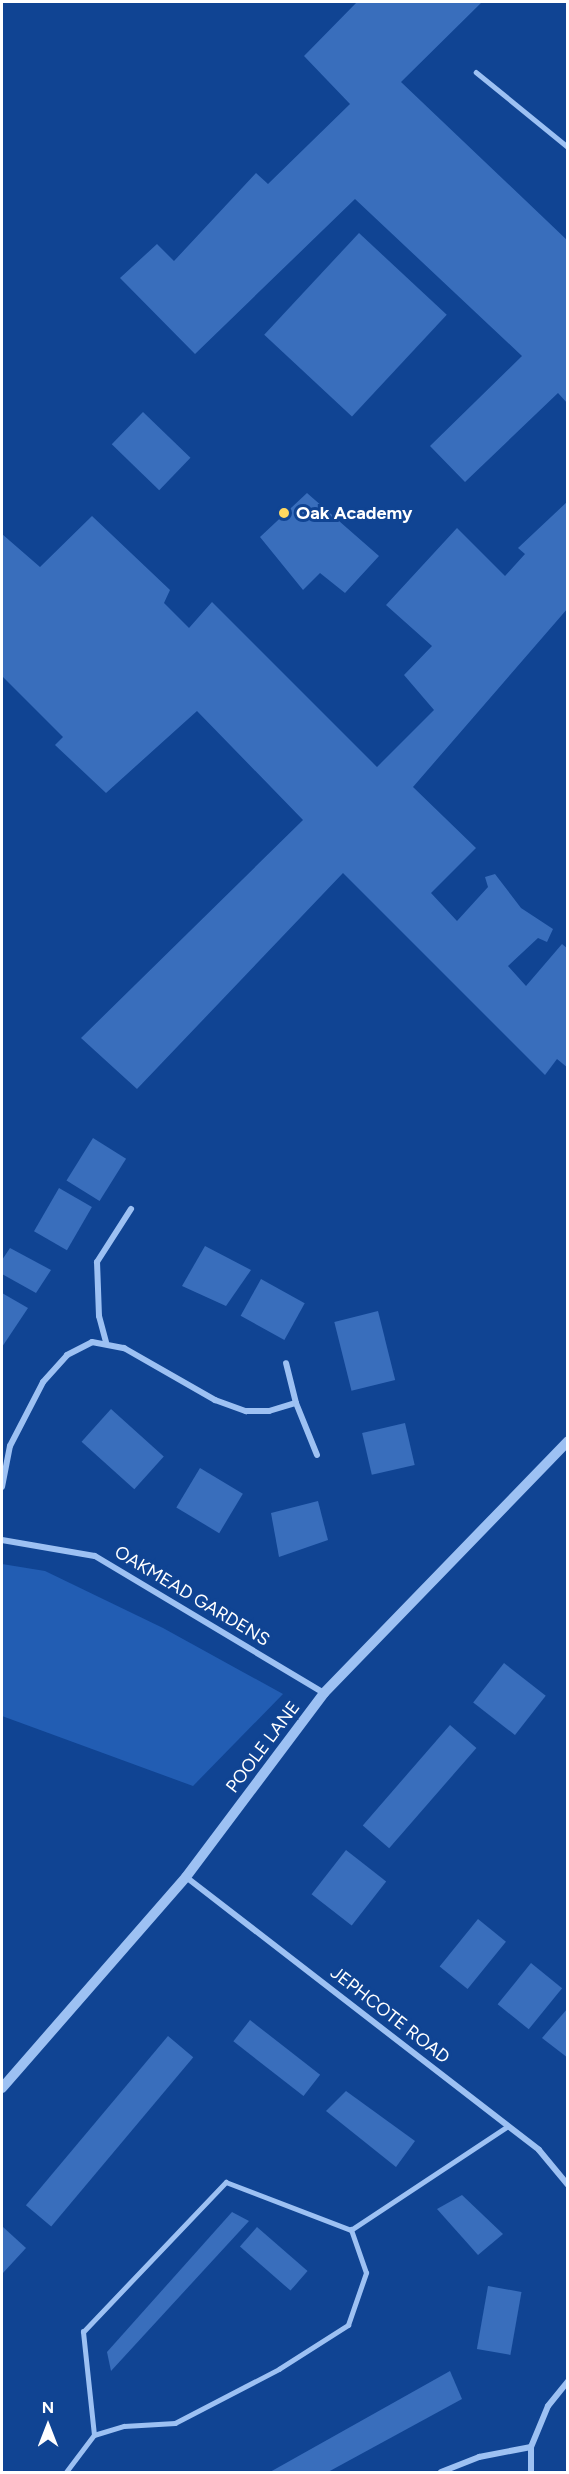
<!DOCTYPE html>
<style>
body{margin:0}
#map{position:relative;width:569px;height:2474px;overflow:hidden;background:#104493;font-family:Figtree,sans-serif}
div>[style]{position:absolute}
[style*='--x']{left:calc(var(--x)*1px);top:calc(var(--y)*1px);width:calc(var(--w)*1px);rotate:calc(var(--a)*1deg)}
.green>*{inset:0;background:#225db3}
.building>*{inset:0;background:#396ebc;transform-origin:0 0}
.service>*{height:4.5px;margin:-2.25px;padding:0 2.25px;transform-origin:2.25px;border-radius:2.25px;background:#9dc1f3}
.minor>*{height:6px;margin:-3px;padding:0 3px;transform-origin:3px;border-radius:3px;background:#9dc1f3}
.tertiary>*{height:10px;margin:-5px;padding:0 5px;transform-origin:5px;border-radius:5px;background:#9dc1f3}
.dots>*{width:16px;height:16px;translate:-50% -50%;box-sizing:border-box;border:3px solid #104493;border-radius:50%}
span{translate:-50% -50%;white-space:nowrap;text-align:center;line-height:1.15;-webkit-text-stroke:6px #104493;paint-order:stroke}
.poi-label{font-size:18px;color:#fff;font-weight:700}
.left{translate:0 -50%;text-align:left}
.street-label{font-size:18px;color:#fff}
.frame{position:absolute;inset:0;border:3px solid #fff;pointer-events:none}
.north{position:absolute;left:18px;top:2396px;width:60px;height:60px;-webkit-text-stroke:4px #104493;paint-order:stroke;rotate:0deg;font-size:16px;font-weight:700;line-height:24px;text-align:center;color:#fff}
.north::after{content:'';display:block;margin:auto;width:21px;height:27px;background:#fff;clip-path:polygon(50% 0,100% 100%,50% 72%,0 100%)}
</style>
<div id="map">
<div class="green">
<i style="clip-path:polygon(2px 1564px,45px 1571px,163px 1628px,283px 1694px,193px 1786px,2px 1716px)"></i>
</div>
<div class="building">
<i style="clip-path:polygon(357px 2px,482px 2px,401px 82px,568px 241px,568px 404px,558px 393px,465px 482px,430px 446px,522px 356px,355px 199px,195px 354px,120px 278px,157px 244px,174px 261px,256px 173px,268px 184px,350px 104px,304px 56px)"></i>
<i style="left:359px;top:233px;width:120px;height:139px;rotate:43deg"></i>
<i style="left:143px;top:412px;width:66px;height:45px;rotate:44deg"></i>
<i style="clip-path:polygon(307px 493px,379px 556px,345px 593px,320px 573px,303px 590px,260px 537px)"></i>
<i style="clip-path:polygon(568px 501px,568px 608px,413px 787px,476px 848px,431px 893px,457px 921px,488px 887px,485px 877px,495px 874px,521px 908px,553px 929px,547px 942px,538px 938px,508px 966px,526px 986px,562px 944px,568px 949px,568px 1068px,557px 1059px,545px 1075px,343px 873px,137px 1089px,81px 1038px,303px 820px,197px 711px,106px 793px,55px 745px,63px 737px,2px 676px,2px 534px,40px 567px,92px 516px,170px 590px,164px 603px,189px 628px,212px 602px,377px 767px,434px 710px,404px 675px,432px 646px,386px 605px,457px 528px,505px 576px,525px 554px,518px 548px)"></i>
<i style="left:93px;top:1138px;width:39px;height:50px;rotate:32deg"></i>
<i style="left:59px;top:1188px;width:38px;height:50px;rotate:30deg"></i>
<i style="clip-path:polygon(205px 1246px,251px 1270px,226px 1306px,182px 1286px)"></i>
<i style="clip-path:polygon(10px 1248px,51px 1270px,36px 1293px,2px 1274px,2px 1260px)"></i>
<i style="left:261px;top:1279px;width:50px;height:42px;rotate:29deg"></i>
<i style="clip-path:polygon(2px 1293px,28px 1308px,2px 1347px)"></i>
<i style="left:378px;top:1311px;width:71px;height:45px;rotate:76deg"></i>
<i style="left:111px;top:1409px;width:71px;height:44px;rotate:42deg"></i>
<i style="left:405px;top:1423px;width:43px;height:44px;rotate:77deg"></i>
<i style="left:200px;top:1468px;width:50px;height:46px;rotate:31deg"></i>
<i style="clip-path:polygon(318px 1501px,328px 1540px,279px 1557px,271px 1513px)"></i>
<i style="left:504px;top:1663px;width:53px;height:50px;rotate:38deg"></i>
<i style="left:450px;top:1725px;width:35px;height:133px;rotate:41deg"></i>
<i style="left:346px;top:1850px;width:51px;height:56px;rotate:38deg"></i>
<i style="left:478px;top:1919px;width:36px;height:61px;rotate:39deg"></i>
<i style="left:531px;top:1963px;width:40px;height:53px;rotate:39deg"></i>
<i style="clip-path:polygon(568px 2008px,568px 2058px,542px 2038px)"></i>
<i style="left:250px;top:2020px;width:89px;height:27px;rotate:38deg"></i>
<i style="left:168px;top:2036px;width:33px;height:221px;rotate:40deg"></i>
<i style="clip-path:polygon(346px 2091px,415px 2141px,396px 2167px,326px 2111px)"></i>
<i style="clip-path:polygon(462px 2195px,503px 2234px,478px 2255px,437px 2209px)"></i>
<i style="clip-path:polygon(232px 2212px,249px 2221px,111px 2371px,107px 2352px)"></i>
<i style="clip-path:polygon(3px 2227px,26px 2248px,2px 2274px,2px 2228px)"></i>
<i style="left:257px;top:2227px;width:67px;height:26px;rotate:41deg"></i>
<i style="left:488px;top:2286px;width:34px;height:64px;rotate:10deg"></i>
<i style="clip-path:polygon(450px 2371px,462px 2399px,328px 2472px,270px 2472px)"></i>
</div>
<div class="service">
<i style="--x:476;--y:72;--w:119;--a:39.2"></i>
<i style="--x:94;--y:2435;--w:104;--a:-96.1"></i>
<i style="--x:83;--y:2332;--w:207;--a:-46.4"></i>
<i style="--x:226;--y:2182;--w:134;--a:21"></i>
<i style="--x:66;--y:2472;--w:46;--a:-52.9"></i>
<i style="--x:94;--y:2435;--w:31;--a:-17"></i>
<i style="--x:124;--y:2426;--w:51;--a:-3.4"></i>
<i style="--x:175;--y:2423;--w:117;--a:-27.4"></i>
<i style="--x:279;--y:2369;--w:82;--a:-32.5"></i>
<i style="--x:348;--y:2325;--w:55;--a:-70.9"></i>
<i style="--x:366;--y:2273;--w:46;--a:-109.2"></i>
<i style="--x:351;--y:2230;--w:188;--a:-33.5"></i>
</div>
<div class="minor">
<i style="--x:106;--y:1342;--w:27;--a:-105"></i>
<i style="--x:99;--y:1316;--w:54;--a:-92.1"></i>
<i style="--x:97;--y:1262;--w:63;--a:-57.3"></i>
<i style="--x:296;--y:1403;--w:56;--a:68"></i>
<i style="--x:2;--y:1487;--w:42;--a:-79"></i>
<i style="--x:10;--y:1446;--w:72;--a:-62.7"></i>
<i style="--x:43;--y:1382;--w:36;--a:-48"></i>
<i style="--x:67;--y:1355;--w:28;--a:-27"></i>
<i style="--x:92;--y:1342;--w:33;--a:11"></i>
<i style="--x:124;--y:1348;--w:105;--a:29.7"></i>
<i style="--x:215;--y:1400;--w:33;--a:20"></i>
<i style="--x:246;--y:1411;--w:23;--a:0"></i>
<i style="--x:269;--y:1411;--w:28;--a:-17"></i>
<i style="--x:296;--y:1403;--w:41;--a:-104"></i>
<i style="--x:2;--y:1540;--w:94;--a:9.8"></i>
<i style="--x:95;--y:1556;--w:267;--a:30.9"></i>
<i style="--x:186;--y:1877;--w:446;--a:37.7"></i>
<i style="--x:539;--y:2150;--w:45;--a:50.4"></i>
<i style="--x:441;--y:2472;--w:41;--a:-21.5"></i>
<i style="--x:479;--y:2457;--w:53;--a:-10.9"></i>
<i style="--x:531;--y:2472;--w:25;--a:-90"></i>
<i style="--x:531;--y:2447;--w:44;--a:-67.5"></i>
<i style="--x:548;--y:2406;--w:32;--a:-51"></i>
</div>
<div class="tertiary">
<i style="--x:2;--y:2088;--w:280;--a:-48.9"></i>
<i style="--x:186;--y:1877;--w:230;--a:-53.1"></i>
<i style="--x:324;--y:1693;--w:351;--a:-45.9"></i>
</div>
<div class="dots">
<i style="left:284px;top:513px;background:#ffd860"></i>
</div>
<div class="poi-label">
<span class="left" style="left:296px;top:513px">Oak Academy</span>
</div>
<div class="street-label">
<span style="left:192px;top:1596px;rotate:31deg">OAKMEAD GARDENS</span>
<span style="left:263px;top:1747px;rotate:-53deg">POOLE LANE</span>
<span style="left:390px;top:2015px;rotate:38deg">JEPHCOTE ROAD</span>
</div>
<div class="frame"></div>
<div class="north">N</div>
</div>
